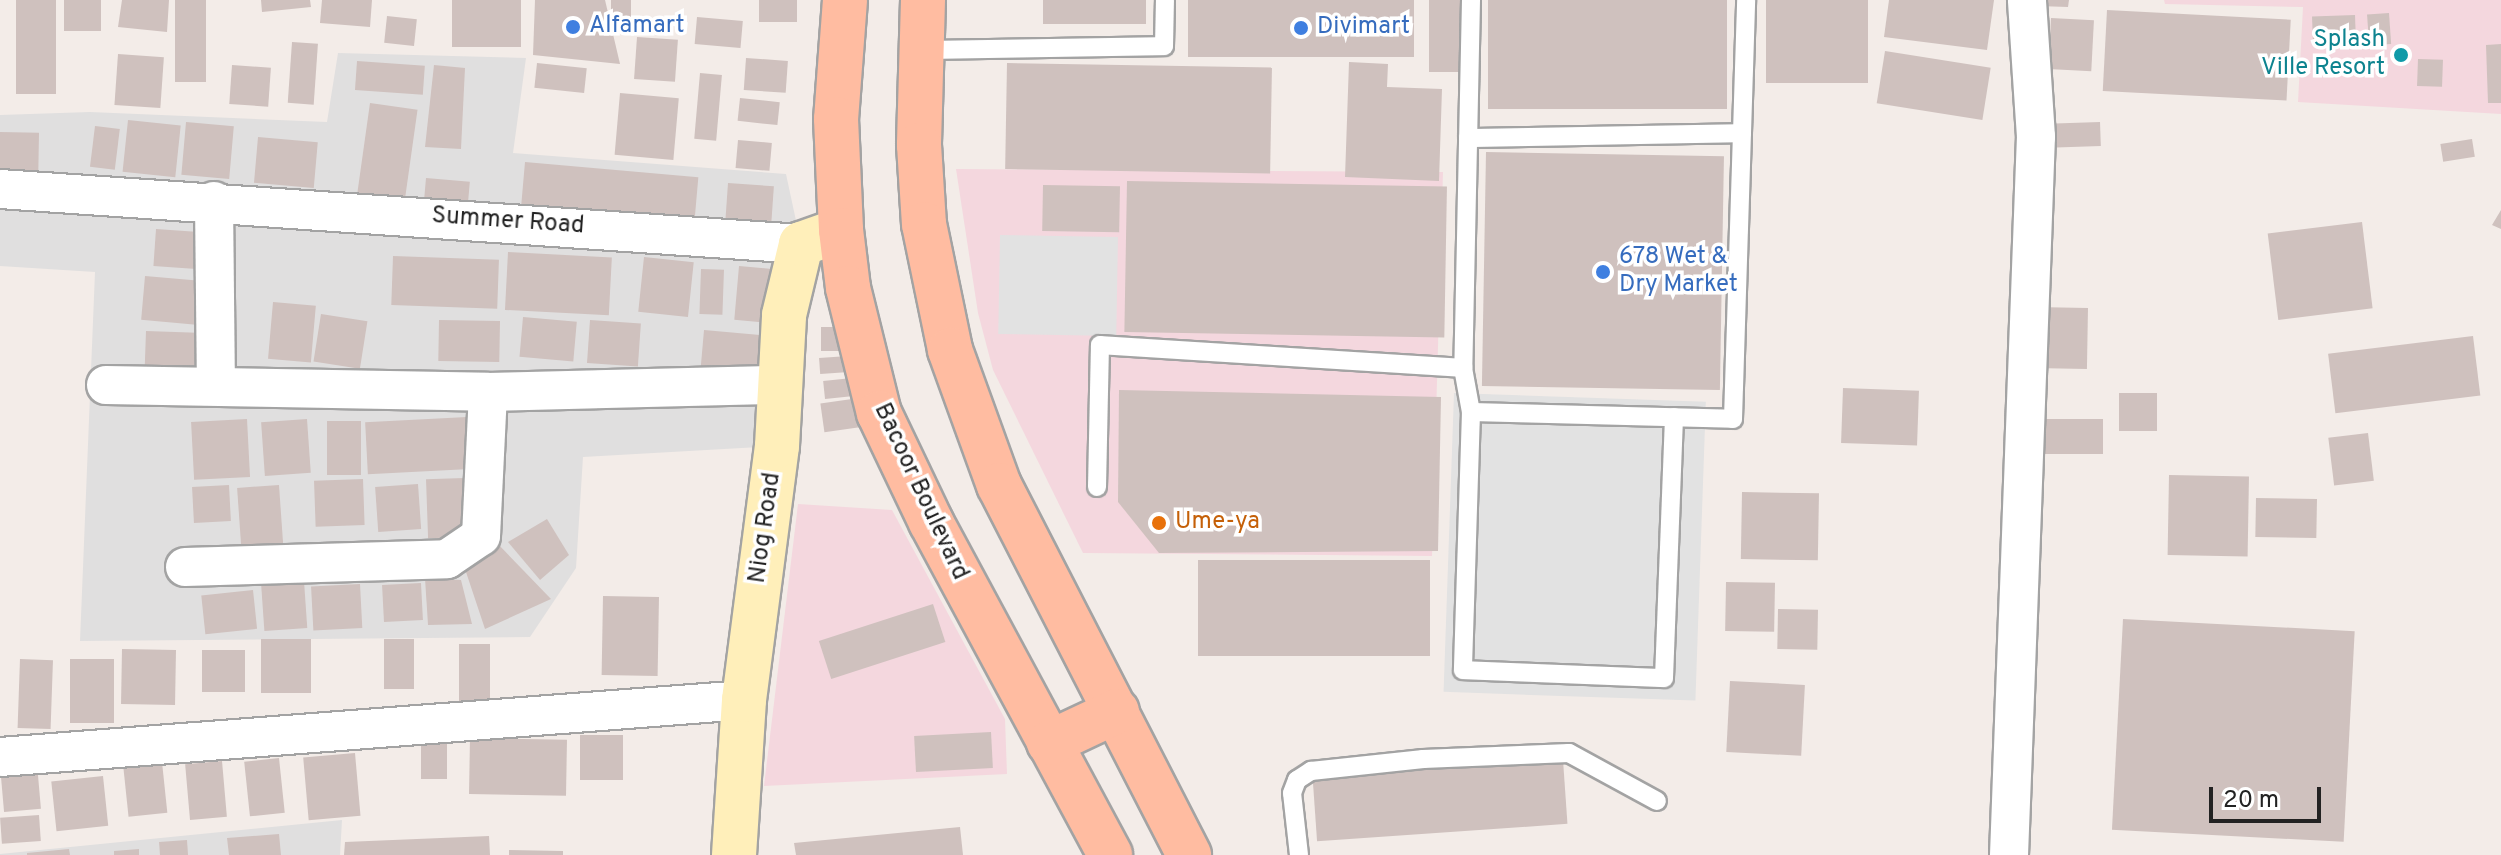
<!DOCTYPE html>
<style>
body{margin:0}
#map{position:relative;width:2501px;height:855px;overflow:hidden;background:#f3ece8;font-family:Overpass,sans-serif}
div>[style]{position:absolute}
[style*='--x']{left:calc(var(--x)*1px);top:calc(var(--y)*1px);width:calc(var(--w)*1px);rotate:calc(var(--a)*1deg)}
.residential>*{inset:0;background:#e0dfdf}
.commercial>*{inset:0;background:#f4d7de}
.parking>*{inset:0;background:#e2e2e2;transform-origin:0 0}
.building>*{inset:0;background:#cfc1be;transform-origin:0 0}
.roads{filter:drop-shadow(2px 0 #a3a3a3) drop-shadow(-2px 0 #a3a3a3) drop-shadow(0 2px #a3a3a3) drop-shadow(0 -2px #a3a3a3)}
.lane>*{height:18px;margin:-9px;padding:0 9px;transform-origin:9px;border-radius:9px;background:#fff}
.street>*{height:38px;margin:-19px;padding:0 19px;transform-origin:19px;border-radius:19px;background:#fff}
.secondary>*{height:44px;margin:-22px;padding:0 22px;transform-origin:22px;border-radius:22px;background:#ffefba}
.primary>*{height:44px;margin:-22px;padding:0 22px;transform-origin:22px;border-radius:22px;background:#ffbca1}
.dots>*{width:22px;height:22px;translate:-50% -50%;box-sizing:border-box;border:4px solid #fff;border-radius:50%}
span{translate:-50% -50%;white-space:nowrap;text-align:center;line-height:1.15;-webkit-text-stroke:7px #fff;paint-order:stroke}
.shop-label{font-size:24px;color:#366cbe}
.left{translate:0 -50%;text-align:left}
.culture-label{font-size:24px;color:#0d838f}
.right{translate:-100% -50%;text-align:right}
.street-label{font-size:24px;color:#222}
.food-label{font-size:24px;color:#c56008}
.scale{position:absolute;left:2209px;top:787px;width:112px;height:36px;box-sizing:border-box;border:4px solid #222;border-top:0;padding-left:10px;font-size:24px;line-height:28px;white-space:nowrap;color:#222;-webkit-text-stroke:6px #fff;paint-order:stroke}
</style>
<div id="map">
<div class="residential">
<i style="clip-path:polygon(338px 53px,526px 58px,513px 153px,786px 174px,801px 244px,777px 446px,583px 457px,576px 568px,530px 637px,80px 641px,95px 272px,0 266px,0 115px,90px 112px,327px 122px)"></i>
<i style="clip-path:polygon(342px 820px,340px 855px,0 855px,0 854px)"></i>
</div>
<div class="commercial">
<i style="clip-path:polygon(2164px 0,2501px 0,2501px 114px,2298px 102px,2303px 7px,2165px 4px)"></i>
<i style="clip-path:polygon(956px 169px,1443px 172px,1432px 556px,1083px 553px,993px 370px,978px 313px)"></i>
<i style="clip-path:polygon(798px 504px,892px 510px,1005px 719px,1007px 774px,764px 786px)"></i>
</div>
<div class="parking">
<i style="left:1000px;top:235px;width:118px;height:99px;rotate:1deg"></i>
<i style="left:1454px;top:393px;width:252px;height:299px;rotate:2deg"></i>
</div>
<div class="building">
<i style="left:16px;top:0;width:40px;height:94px"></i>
<i style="left:64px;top:0;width:37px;height:31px"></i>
<i style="clip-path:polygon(122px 0,169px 0,167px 32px,118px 27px)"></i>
<i style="left:175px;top:0;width:31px;height:82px"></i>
<i style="clip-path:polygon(261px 0,310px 0,311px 7px,262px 12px)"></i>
<i style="clip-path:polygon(322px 0,372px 0,370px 27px,320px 23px)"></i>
<i style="left:452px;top:0;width:69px;height:47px"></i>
<i style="clip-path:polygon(535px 0,605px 0,620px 64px,533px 55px)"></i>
<i style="left:611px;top:0;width:20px;height:18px"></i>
<i style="left:759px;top:0;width:38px;height:22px"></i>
<i style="left:1043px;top:0;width:103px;height:24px"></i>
<i style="left:1188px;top:0;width:226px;height:57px"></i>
<i style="left:1429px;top:0;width:38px;height:72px"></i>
<i style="left:1488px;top:0;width:239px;height:109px"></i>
<i style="left:1766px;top:0;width:102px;height:83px"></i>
<i style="clip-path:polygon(1889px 0,1994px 0,1987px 50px,1884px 37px)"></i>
<i style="clip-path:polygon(2038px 0,2069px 0,2068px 7px,2038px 6px)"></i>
<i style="left:2107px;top:10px;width:184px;height:81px;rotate:3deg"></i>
<i style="left:2389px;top:13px;width:31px;height:22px;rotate:86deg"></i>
<i style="left:2355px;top:15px;width:29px;height:43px;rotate:88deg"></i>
<i style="left:387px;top:16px;width:30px;height:27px;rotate:6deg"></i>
<i style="left:697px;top:17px;width:46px;height:27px;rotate:5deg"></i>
<i style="left:2051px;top:18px;width:43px;height:51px;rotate:3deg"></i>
<i style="left:637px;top:37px;width:41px;height:42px;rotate:4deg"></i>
<i style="left:292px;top:42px;width:26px;height:61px;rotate:4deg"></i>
<i style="clip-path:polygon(2501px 44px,2501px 103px,2488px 103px,2486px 45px)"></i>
<i style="left:1885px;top:51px;width:107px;height:53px;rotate:9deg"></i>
<i style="left:118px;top:54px;width:46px;height:51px;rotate:4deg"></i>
<i style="left:746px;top:58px;width:42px;height:32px;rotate:4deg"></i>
<i style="left:2418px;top:59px;width:25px;height:27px;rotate:2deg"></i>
<i style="left:357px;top:61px;width:68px;height:29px;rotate:4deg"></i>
<i style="clip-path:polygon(1349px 62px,1388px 64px,1387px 87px,1442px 89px,1439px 181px,1345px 177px)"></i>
<i style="left:537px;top:63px;width:50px;height:25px;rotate:6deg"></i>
<i style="left:1007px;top:63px;width:265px;height:106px;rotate:1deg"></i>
<i style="left:232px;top:65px;width:39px;height:39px;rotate:4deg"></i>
<i style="clip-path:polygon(434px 65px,465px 68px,461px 149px,425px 147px)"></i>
<i style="left:700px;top:73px;width:22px;height:66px;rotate:5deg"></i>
<i style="left:620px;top:93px;width:59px;height:62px;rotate:5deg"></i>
<i style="left:740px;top:98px;width:40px;height:23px;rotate:6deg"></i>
<i style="left:370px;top:103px;width:48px;height:92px;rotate:8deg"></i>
<i style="left:128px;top:120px;width:53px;height:52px;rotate:6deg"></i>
<i style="left:186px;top:122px;width:48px;height:53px;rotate:5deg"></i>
<i style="left:2100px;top:122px;width:24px;height:45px;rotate:88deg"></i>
<i style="left:95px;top:126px;width:25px;height:41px;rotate:7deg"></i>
<i style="left:0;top:132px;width:39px;height:41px;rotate:1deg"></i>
<i style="left:258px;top:137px;width:60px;height:46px;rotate:5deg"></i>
<i style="left:2472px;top:139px;width:18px;height:32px;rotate:81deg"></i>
<i style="left:738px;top:140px;width:34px;height:28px;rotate:5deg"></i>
<i style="left:1486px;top:152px;width:238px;height:234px;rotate:1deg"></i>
<i style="left:525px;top:162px;width:174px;height:50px;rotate:5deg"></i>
<i style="left:426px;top:178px;width:44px;height:31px;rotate:5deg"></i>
<i style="left:1127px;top:181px;width:320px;height:151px;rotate:1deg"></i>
<i style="left:728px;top:183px;width:46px;height:51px;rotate:4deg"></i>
<i style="left:1043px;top:185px;width:77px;height:46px;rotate:1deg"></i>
<i style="clip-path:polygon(2501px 210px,2501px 229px,2492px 225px)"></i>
<i style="left:2362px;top:222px;width:87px;height:95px;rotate:83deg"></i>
<i style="left:156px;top:229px;width:43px;height:37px;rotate:4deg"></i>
<i style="left:508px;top:252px;width:104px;height:58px;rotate:3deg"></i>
<i style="left:393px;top:256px;width:106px;height:49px;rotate:2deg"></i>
<i style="left:644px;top:257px;width:50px;height:55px;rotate:6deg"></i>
<i style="left:739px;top:266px;width:33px;height:54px;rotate:5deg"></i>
<i style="left:701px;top:269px;width:23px;height:45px;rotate:2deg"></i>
<i style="left:145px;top:276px;width:55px;height:44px;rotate:5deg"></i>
<i style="left:273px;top:302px;width:43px;height:57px;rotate:5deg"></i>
<i style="left:2035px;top:307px;width:53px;height:61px;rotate:1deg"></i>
<i style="left:321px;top:314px;width:47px;height:48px;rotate:9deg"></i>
<i style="left:523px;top:317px;width:54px;height:40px;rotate:5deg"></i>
<i style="left:439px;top:320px;width:61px;height:41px;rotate:1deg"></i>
<i style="left:590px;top:320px;width:51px;height:43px;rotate:4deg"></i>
<i style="left:821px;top:327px;width:26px;height:24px"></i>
<i style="left:704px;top:330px;width:59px;height:38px;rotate:5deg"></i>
<i style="left:146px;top:331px;width:51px;height:35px;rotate:2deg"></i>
<i style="left:2473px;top:336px;width:60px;height:146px;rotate:83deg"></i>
<i style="left:848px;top:356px;width:16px;height:29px;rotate:86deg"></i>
<i style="left:852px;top:378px;width:18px;height:29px;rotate:84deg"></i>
<i style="left:1843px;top:388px;width:76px;height:55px;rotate:2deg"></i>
<i style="clip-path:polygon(1119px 390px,1441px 397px,1438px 551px,1159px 553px,1118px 502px)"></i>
<i style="left:2119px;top:393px;width:38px;height:38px"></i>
<i style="left:859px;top:398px;width:29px;height:39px;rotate:82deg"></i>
<i style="left:467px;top:417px;width:52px;height:102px;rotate:87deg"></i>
<i style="left:247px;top:419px;width:58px;height:56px;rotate:87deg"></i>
<i style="left:307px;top:419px;width:54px;height:46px;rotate:86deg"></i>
<i style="left:2039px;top:419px;width:64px;height:35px"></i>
<i style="left:327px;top:421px;width:34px;height:54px"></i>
<i style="left:2368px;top:433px;width:48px;height:40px;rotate:83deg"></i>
<i style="left:2169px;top:475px;width:80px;height:80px;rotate:1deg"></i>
<i style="left:464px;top:478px;width:59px;height:38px;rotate:88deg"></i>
<i style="left:363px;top:479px;width:46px;height:49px;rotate:88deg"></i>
<i style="left:418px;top:484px;width:45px;height:43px;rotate:86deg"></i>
<i style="left:229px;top:485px;width:36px;height:37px;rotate:87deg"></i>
<i style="left:279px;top:485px;width:60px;height:42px;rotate:86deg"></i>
<i style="left:1742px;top:492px;width:77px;height:67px;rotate:1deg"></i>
<i style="left:2256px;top:498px;width:61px;height:39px;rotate:1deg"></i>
<i style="clip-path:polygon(547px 519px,569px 555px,540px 580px,508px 542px)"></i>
<i style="clip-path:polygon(497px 543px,551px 599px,485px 629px,463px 563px)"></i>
<i style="left:1430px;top:560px;width:96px;height:232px;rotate:90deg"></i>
<i style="clip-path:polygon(425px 578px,461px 580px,472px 624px,428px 625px)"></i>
<i style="left:304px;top:581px;width:47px;height:43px;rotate:86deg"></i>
<i style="left:1726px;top:582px;width:49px;height:49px;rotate:1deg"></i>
<i style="left:421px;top:583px;width:37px;height:39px;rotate:87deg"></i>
<i style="left:360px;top:584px;width:44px;height:49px;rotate:87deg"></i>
<i style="left:253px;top:590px;width:39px;height:52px;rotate:84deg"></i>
<i style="left:603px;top:596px;width:56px;height:79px;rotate:1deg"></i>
<i style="left:933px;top:604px;width:40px;height:120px;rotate:72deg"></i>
<i style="left:1778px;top:609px;width:40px;height:40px;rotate:1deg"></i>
<i style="left:2123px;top:619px;width:232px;height:211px;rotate:3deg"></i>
<i style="left:261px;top:639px;width:50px;height:54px"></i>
<i style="left:384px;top:639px;width:30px;height:50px"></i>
<i style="left:459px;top:644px;width:31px;height:62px"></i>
<i style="left:122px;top:649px;width:54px;height:55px;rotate:1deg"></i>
<i style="left:202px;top:650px;width:43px;height:42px"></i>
<i style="left:20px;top:659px;width:33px;height:69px;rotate:2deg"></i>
<i style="left:70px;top:659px;width:44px;height:64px"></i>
<i style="left:1730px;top:681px;width:75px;height:71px;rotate:3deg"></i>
<i style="left:991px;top:732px;width:36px;height:77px;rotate:87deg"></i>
<i style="left:580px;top:735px;width:43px;height:45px"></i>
<i style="left:470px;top:738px;width:97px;height:56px;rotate:1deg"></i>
<i style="left:421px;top:743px;width:26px;height:36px"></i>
<i style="left:355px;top:753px;width:63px;height:52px;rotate:85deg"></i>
<i style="left:279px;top:758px;width:55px;height:35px;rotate:84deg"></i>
<i style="left:1563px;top:760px;width:64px;height:251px;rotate:86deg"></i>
<i style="left:222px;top:761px;width:56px;height:37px;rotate:85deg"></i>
<i style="left:162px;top:762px;width:51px;height:39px;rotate:84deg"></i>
<i style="left:37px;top:764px;width:45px;height:37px;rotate:85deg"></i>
<i style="left:103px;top:776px;width:50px;height:52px;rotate:84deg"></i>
<i style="left:39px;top:815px;width:26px;height:39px;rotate:86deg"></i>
<i style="clip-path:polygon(960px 827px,963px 855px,796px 855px,794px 843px)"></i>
<i style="clip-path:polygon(279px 834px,281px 855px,229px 855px,227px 838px)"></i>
<i style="clip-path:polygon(489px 836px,490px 855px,344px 855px,345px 842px)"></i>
<i style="left:187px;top:840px;width:15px;height:28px;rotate:86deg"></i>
<i style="clip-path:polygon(69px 849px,70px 855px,27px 855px,27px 853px)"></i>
<i style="clip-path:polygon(139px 849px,139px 855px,114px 855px,114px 851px)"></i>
<i style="clip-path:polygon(509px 850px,563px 851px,563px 855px,509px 855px)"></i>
</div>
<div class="roads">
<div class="lane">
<i style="--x:1471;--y:0;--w:368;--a:91.2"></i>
<i style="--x:1463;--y:368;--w:45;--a:79.7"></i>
<i style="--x:1471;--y:412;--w:262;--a:1.5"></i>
<i style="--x:1733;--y:419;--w:419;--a:-88.2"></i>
<i style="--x:920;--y:50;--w:244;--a:-0.9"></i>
<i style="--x:1164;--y:46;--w:46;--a:-88.8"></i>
<i style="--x:1468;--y:138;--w:274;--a:-1"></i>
<i style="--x:1471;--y:412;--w:258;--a:91.8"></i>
<i style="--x:1463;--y:670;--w:201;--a:2.3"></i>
<i style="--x:1664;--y:678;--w:261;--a:-87.8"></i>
<i style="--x:1097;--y:487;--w:142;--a:-88.8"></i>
<i style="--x:1100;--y:345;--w:364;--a:3.6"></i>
<i style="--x:1299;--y:855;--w:62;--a:-96.4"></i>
<i style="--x:1292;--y:793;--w:14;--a:-69"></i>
<i style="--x:1297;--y:780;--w:17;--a:-33"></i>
<i style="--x:1311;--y:771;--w:113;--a:-6.1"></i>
<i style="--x:1423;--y:759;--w:146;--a:-2.4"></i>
<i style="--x:1569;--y:753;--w:100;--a:28.6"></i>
</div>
<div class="street">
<i style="--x:0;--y:189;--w:803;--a:3.93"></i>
<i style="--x:214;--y:201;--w:183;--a:89.4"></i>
<i style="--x:106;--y:385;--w:382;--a:1"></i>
<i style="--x:488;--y:392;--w:292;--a:-1.4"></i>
<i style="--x:185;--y:567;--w:262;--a:-1.7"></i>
<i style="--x:447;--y:559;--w:41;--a:-34.1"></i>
<i style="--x:481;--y:536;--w:144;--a:-87.2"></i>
<i style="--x:0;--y:757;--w:746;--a:-4.38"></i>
<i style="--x:2009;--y:855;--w:719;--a:-87.85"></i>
<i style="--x:2036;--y:137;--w:137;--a:-93.8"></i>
</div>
<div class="secondary">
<i style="--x:734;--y:855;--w:155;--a:-86.3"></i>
<i style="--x:744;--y:700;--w:256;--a:-82.6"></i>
<i style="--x:777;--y:446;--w:131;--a:-86.9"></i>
<i style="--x:784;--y:315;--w:73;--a:-76.5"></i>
<i style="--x:801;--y:244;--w:42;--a:-19.3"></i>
</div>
<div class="primary">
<i style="--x:845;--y:0;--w:119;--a:94.3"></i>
<i style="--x:836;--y:119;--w:111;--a:87.4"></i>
<i style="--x:841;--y:230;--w:58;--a:83.1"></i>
<i style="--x:848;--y:288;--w:129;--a:76.1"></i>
<i style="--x:879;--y:413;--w:121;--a:64.5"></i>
<i style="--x:931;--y:522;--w:378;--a:61.7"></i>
<i style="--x:923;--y:0;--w:145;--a:91.6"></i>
<i style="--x:919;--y:145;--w:79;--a:86.4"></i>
<i style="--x:924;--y:224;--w:129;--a:78.3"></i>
<i style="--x:950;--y:350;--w:144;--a:70.1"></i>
<i style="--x:999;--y:485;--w:416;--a:62.8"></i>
<i style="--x:1049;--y:743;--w:75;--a:-25.2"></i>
</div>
</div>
<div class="dots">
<i style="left:573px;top:27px;background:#3f7fe0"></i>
<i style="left:1301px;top:28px;background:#3f7fe0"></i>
<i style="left:2401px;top:55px;background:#0f9aa8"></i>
<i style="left:1603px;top:272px;background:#3f7fe0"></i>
<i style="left:1159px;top:523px;background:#e8710a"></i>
</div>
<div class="shop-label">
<span class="left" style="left:589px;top:27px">Alfamart</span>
<span class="left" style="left:1317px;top:28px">Divimart</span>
<span class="left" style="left:1619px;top:272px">678 Wet &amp;<br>Dry Market</span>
</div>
<div class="culture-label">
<span class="right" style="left:2385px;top:55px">Splash<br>Ville Resort</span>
</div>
<div class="street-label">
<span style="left:508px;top:222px;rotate:4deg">Summer Road</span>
<span style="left:920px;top:492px;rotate:65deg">Bacoor Boulevard</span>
<span style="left:766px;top:528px;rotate:-82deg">Niog Road</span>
</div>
<div class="food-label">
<span class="left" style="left:1175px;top:523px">Ume-ya</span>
</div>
<div class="scale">20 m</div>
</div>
